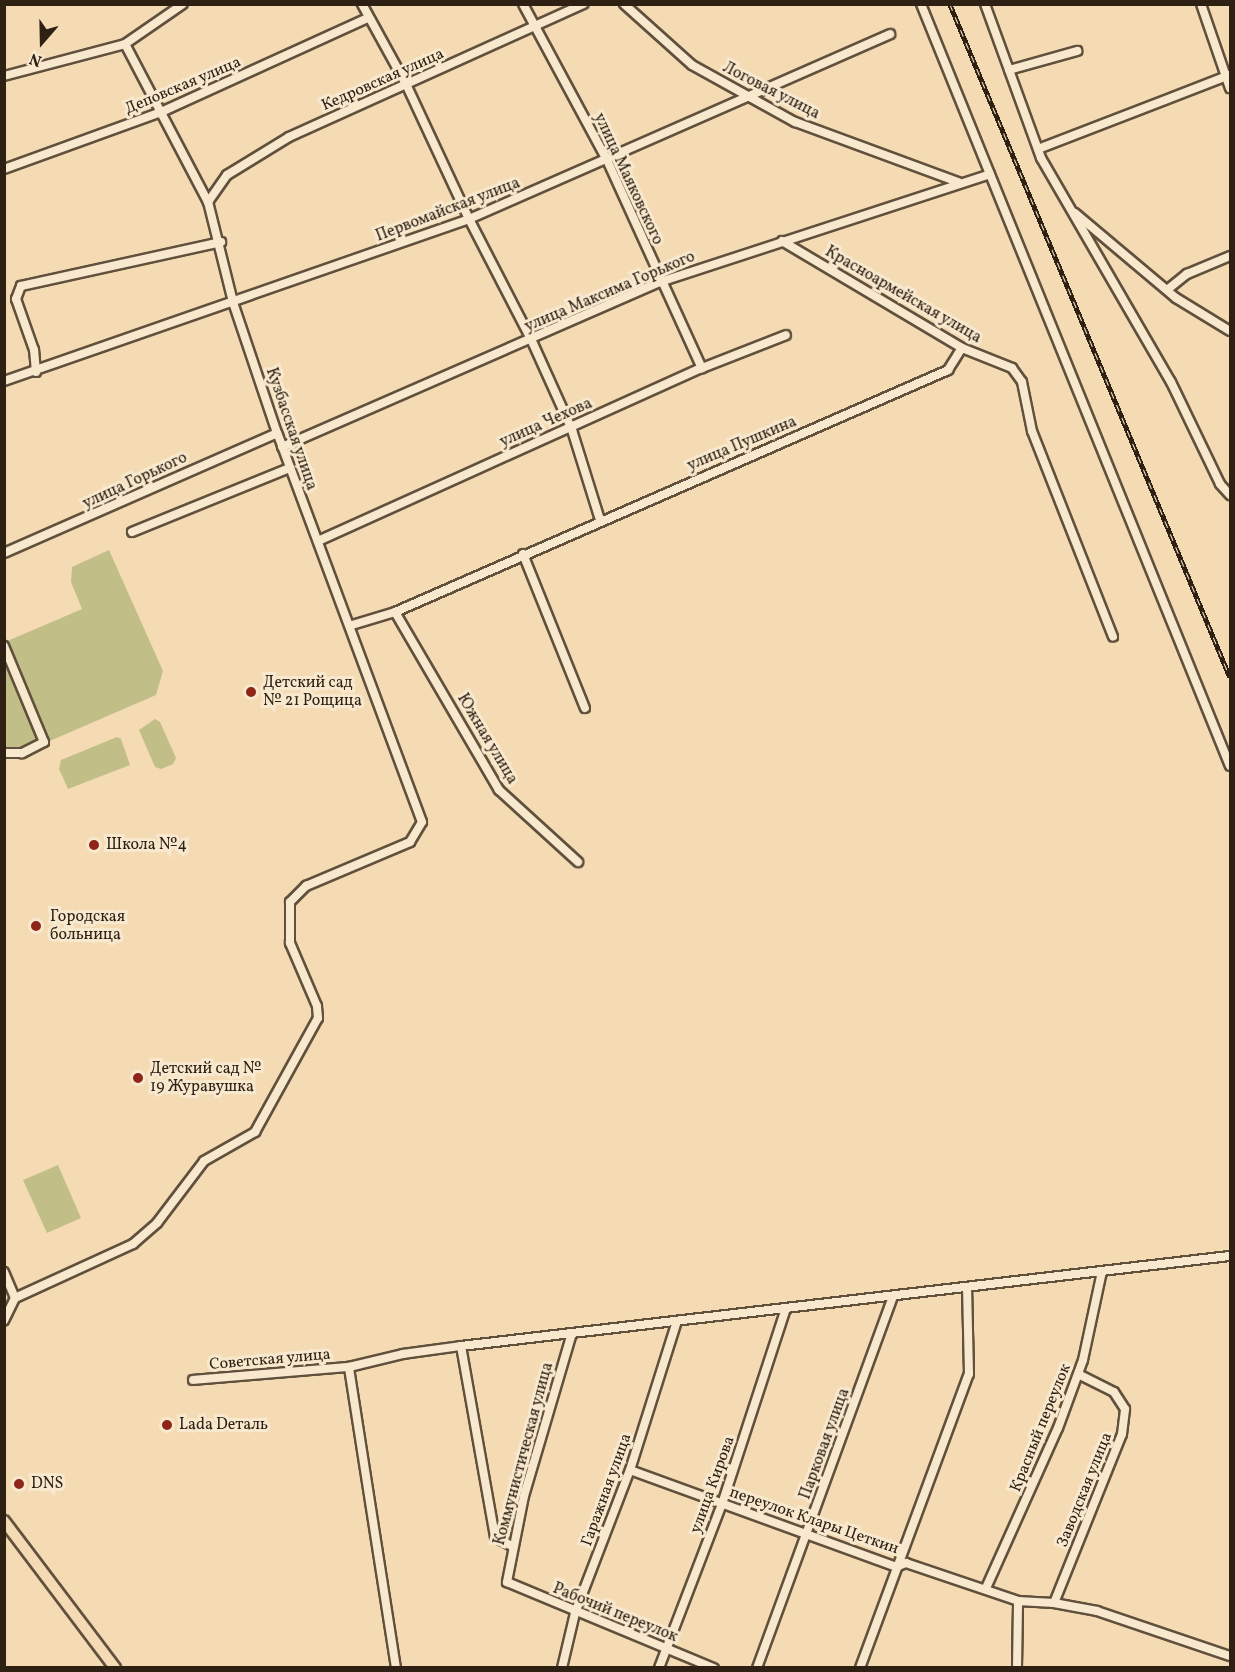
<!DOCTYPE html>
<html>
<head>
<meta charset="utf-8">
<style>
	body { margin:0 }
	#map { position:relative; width:1235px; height:1672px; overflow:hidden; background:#f4dbb4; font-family:Vollkorn,serif }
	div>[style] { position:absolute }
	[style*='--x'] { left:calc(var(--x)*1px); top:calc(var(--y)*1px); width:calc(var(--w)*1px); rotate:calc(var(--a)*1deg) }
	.green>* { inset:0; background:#c2be88 }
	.roads { filter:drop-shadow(2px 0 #60503c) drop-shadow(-2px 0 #60503c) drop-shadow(0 2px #60503c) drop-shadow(0 -2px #60503c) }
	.minor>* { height:8px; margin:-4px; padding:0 4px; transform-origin:4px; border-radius:4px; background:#f8e8ce }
	.major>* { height:10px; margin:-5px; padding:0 5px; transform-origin:5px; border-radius:5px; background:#f4dbb4 }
	.rail>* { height:4.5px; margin-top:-2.25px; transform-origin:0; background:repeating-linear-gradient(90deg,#f8e8ce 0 7px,#2e2114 0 14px); box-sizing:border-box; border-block:2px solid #2e2114 }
	.dots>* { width:16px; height:16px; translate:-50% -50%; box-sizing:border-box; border:3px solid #f8e8ce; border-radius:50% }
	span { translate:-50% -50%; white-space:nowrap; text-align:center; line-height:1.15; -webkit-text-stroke:6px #f8e8ce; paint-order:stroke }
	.street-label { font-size:16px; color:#2e2114 }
	.poi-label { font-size:16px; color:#2e2114 }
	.left { translate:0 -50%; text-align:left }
	.frame { position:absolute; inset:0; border:6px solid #2e2114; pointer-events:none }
	.north { position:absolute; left:12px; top:12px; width:60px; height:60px; -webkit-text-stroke:4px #f8e8ce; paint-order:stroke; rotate:200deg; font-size:16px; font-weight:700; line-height:24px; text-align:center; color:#2e2114 }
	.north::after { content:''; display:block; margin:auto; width:21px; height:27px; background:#2e2114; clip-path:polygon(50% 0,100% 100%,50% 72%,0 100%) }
</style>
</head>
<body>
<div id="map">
	<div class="green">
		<i style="clip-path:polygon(109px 550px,163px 671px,156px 695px,22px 753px,5px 753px,5px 642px,82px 609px,71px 582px,72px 567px)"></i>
		<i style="clip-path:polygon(155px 719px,160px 722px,176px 758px,173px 764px,161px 769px,155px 767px,139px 730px)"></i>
		<i style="clip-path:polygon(117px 737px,121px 739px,130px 765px,68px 789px,59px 769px,61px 760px)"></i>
		<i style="clip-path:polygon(58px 1165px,81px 1218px,47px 1233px,23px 1180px)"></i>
	</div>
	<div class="roads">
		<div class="minor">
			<i style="--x:362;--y:4;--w:91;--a:61.2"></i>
			<i style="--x:406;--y:84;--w:149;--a:65"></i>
			<i style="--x:469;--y:219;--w:135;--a:62.7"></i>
			<i style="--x:531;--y:339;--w:100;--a:65.7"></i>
			<i style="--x:572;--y:430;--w:94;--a:72.7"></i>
			<i style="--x:523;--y:4;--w:177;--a:61.7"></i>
			<i style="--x:607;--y:160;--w:229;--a:65.5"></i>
			<i style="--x:624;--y:4;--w:91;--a:41.9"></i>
			<i style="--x:692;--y:65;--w:118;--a:29"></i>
			<i style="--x:795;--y:122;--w:174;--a:20.2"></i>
			<i style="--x:921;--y:4;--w:822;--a:67.93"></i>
			<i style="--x:985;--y:4;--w:164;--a:70"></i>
			<i style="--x:1041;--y:158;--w:259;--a:59.9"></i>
			<i style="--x:1171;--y:382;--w:113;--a:64.3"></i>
			<i style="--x:1220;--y:484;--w:15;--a:48"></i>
			<i style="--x:1201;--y:4;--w:89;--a:71"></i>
			<i style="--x:1009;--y:70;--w:71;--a:-15.6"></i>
			<i style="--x:4;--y:76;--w:125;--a:-14.8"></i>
			<i style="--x:125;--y:44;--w:70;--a:-34.6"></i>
			<i style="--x:1038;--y:149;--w:206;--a:-21.1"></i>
			<i style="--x:4;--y:169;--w:165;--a:-19.9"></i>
			<i style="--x:159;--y:113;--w:229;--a:-24.5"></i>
			<i style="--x:208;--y:202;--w:33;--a:-55"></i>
			<i style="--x:227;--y:175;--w:73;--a:-31.5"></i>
			<i style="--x:289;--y:137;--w:323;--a:-24.3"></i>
			<i style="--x:1075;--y:213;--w:132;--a:40.1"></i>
			<i style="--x:1176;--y:298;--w:63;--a:31.4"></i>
			<i style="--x:782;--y:241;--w:209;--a:30.7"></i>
			<i style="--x:962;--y:348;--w:54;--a:21.8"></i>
			<i style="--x:1012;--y:368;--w:17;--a:54"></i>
			<i style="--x:1022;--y:382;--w:50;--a:78.5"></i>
			<i style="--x:1032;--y:431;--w:221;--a:68.5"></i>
			<i style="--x:1167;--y:290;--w:26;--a:-39"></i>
			<i style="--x:1187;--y:274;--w:47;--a:-22.7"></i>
			<i style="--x:36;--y:372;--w:22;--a:-95"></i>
			<i style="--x:34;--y:350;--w:54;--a:-109.4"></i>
			<i style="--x:16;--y:299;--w:14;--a:-69"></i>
			<i style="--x:21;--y:286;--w:205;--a:-12.4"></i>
			<i style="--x:4;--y:381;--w:492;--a:-19.2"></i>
			<i style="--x:469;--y:219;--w:460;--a:-23.7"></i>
			<i style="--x:282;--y:447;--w:412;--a:-23.6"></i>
			<i style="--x:660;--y:282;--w:347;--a:-18.1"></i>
			<i style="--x:132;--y:532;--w:170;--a:-22.1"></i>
			<i style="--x:318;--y:541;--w:421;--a:-24.3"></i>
			<i style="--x:702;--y:368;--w:90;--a:-21.4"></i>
			<i style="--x:4;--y:553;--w:298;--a:-23.7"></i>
			<i style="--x:523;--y:554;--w:166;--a:68.1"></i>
			<i style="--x:395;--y:612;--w:206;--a:59.7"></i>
			<i style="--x:499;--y:790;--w:107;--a:42.3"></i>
			<i style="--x:352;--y:625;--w:45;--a:-16.8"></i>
			<i style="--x:395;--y:612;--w:604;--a:-23.63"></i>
			<i style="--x:948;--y:370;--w:26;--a:-58"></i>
			<i style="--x:4;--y:646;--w:104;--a:67.4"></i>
			<i style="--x:44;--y:742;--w:25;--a:153"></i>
			<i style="--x:22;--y:753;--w:18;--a:180"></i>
			<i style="--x:4;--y:1272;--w:28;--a:67"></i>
			<i style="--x:15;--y:1298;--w:25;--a:116"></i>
			<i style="--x:15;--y:1298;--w:130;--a:-24.6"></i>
			<i style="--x:133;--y:1244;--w:32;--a:-41"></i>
			<i style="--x:157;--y:1223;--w:78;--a:-52.8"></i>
			<i style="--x:204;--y:1161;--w:59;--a:-29.6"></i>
			<i style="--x:255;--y:1132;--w:130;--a:-61.1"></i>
			<i style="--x:318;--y:1018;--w:12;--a:-95"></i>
			<i style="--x:317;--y:1006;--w:69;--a:-113.2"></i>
			<i style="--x:290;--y:943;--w:41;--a:-90"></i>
			<i style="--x:290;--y:902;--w:23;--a:-45"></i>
			<i style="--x:306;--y:886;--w:113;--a:-22.9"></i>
			<i style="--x:410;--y:842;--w:23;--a:-59"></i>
			<i style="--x:422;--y:822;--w:415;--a:-110.4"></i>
			<i style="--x:277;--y:433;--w:138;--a:-108.6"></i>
			<i style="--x:233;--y:302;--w:103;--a:-104"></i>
			<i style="--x:208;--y:202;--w:178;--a:-117.7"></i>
			<i style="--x:572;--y:1333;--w:170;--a:106.4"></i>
			<i style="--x:524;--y:1496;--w:88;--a:101.2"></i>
			<i style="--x:507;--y:1582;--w:224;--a:22.6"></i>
			<i style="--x:461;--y:1346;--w:194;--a:79.9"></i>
			<i style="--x:495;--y:1537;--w:19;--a:28"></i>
			<i style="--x:193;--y:1380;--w:157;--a:-4.8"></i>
			<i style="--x:630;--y:1470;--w:283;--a:20"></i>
			<i style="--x:896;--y:1567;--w:11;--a:-22"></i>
			<i style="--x:906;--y:1563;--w:118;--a:18.7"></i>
			<i style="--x:1018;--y:1601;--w:36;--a:3"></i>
			<i style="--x:1054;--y:1603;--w:44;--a:10.5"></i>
			<i style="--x:1097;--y:1611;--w:140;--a:18.7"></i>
			<i style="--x:986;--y:1588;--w:175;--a:-65.8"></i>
			<i style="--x:1058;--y:1428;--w:72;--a:-69.8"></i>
			<i style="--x:1083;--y:1360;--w:91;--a:-77.9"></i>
			<i style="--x:1054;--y:1603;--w:182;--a:-68.1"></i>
			<i style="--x:1122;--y:1434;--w:25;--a:-83"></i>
			<i style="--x:1125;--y:1409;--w:20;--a:-123"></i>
			<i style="--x:1114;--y:1392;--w:40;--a:-153.4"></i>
			<i style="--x:396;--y:1668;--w:305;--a:-98.9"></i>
			<i style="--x:349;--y:1367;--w:56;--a:-13.5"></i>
			<i style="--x:403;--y:1354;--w:59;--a:-7.9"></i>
			<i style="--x:461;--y:1346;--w:774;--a:-6.68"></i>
			<i style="--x:562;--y:1668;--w:57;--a:-76.7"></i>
			<i style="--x:575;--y:1613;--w:153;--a:-69"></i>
			<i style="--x:630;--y:1470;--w:156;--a:-72.5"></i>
			<i style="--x:659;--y:1668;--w:176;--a:-69"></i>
			<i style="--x:722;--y:1504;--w:206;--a:-71.9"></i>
			<i style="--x:757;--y:1668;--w:396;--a:-69.9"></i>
			<i style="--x:860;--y:1668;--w:314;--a:-69.7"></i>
			<i style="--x:969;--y:1374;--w:87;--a:-91.3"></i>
			<i style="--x:1017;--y:1668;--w:67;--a:-89.1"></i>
		</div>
		<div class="major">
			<i style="--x:4;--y:1521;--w:184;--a:52.9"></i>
		</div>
	</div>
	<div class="rail">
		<i style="--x:950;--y:4;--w:729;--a:67.41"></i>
	</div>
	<div class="dots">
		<i style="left:251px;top:692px;background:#8f2418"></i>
		<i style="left:94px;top:845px;background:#8f2418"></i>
		<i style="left:36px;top:926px;background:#8f2418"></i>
		<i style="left:138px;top:1078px;background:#8f2418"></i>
		<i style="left:167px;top:1425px;background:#8f2418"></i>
		<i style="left:19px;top:1484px;background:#8f2418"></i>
	</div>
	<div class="street-label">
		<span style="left:383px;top:80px;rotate:-24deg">Кедровская улица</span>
		<span style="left:183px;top:86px;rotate:-23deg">Деповская улица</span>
		<span style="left:771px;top:91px;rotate:27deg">Логовая улица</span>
		<span style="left:628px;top:179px;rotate:65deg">улица Маяковского</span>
		<span style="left:448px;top:210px;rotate:-21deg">Первомайская улица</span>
		<span style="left:610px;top:292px;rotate:-23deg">улица Максима Горького</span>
		<span style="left:903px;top:295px;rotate:30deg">Красноармейская улица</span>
		<span style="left:546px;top:423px;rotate:-24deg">улица Чехова</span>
		<span style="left:291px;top:429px;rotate:71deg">Кузбасская улица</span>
		<span style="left:742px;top:444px;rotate:-23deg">улица Пушкина</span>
		<span style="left:135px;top:481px;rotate:-25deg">улица Горького</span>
		<span style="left:487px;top:739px;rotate:59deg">Южная улица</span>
		<span style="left:270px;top:1360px;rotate:-5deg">Советская улица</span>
		<span style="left:1041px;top:1428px;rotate:-68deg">Красный переулок</span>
		<span style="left:825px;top:1444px;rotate:-70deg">Парковая улица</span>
		<span style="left:524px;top:1454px;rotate:-75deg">Коммунистическая улица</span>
		<span style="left:713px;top:1485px;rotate:-70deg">улица Кирова</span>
		<span style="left:607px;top:1490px;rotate:-70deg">Гаражная улица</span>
		<span style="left:1085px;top:1490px;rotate:-68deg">Заводская улица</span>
		<span style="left:814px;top:1521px;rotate:19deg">переулок Клары Цеткин</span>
		<span style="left:615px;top:1613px;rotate:22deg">Рабочий переулок</span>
	</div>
	<div class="poi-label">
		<span class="left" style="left:263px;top:692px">Детский сад<br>№ 21 Рощица</span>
		<span class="left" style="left:106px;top:845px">Школа №4</span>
		<span class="left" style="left:50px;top:926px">Городская<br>больница</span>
		<span class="left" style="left:150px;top:1078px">Детский сад №<br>19 Журавушка</span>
		<span class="left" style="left:179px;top:1425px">Lada Dеталь</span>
		<span class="left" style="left:31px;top:1484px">DNS</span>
	</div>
	<div class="frame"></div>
	<div class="north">N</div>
</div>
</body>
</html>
